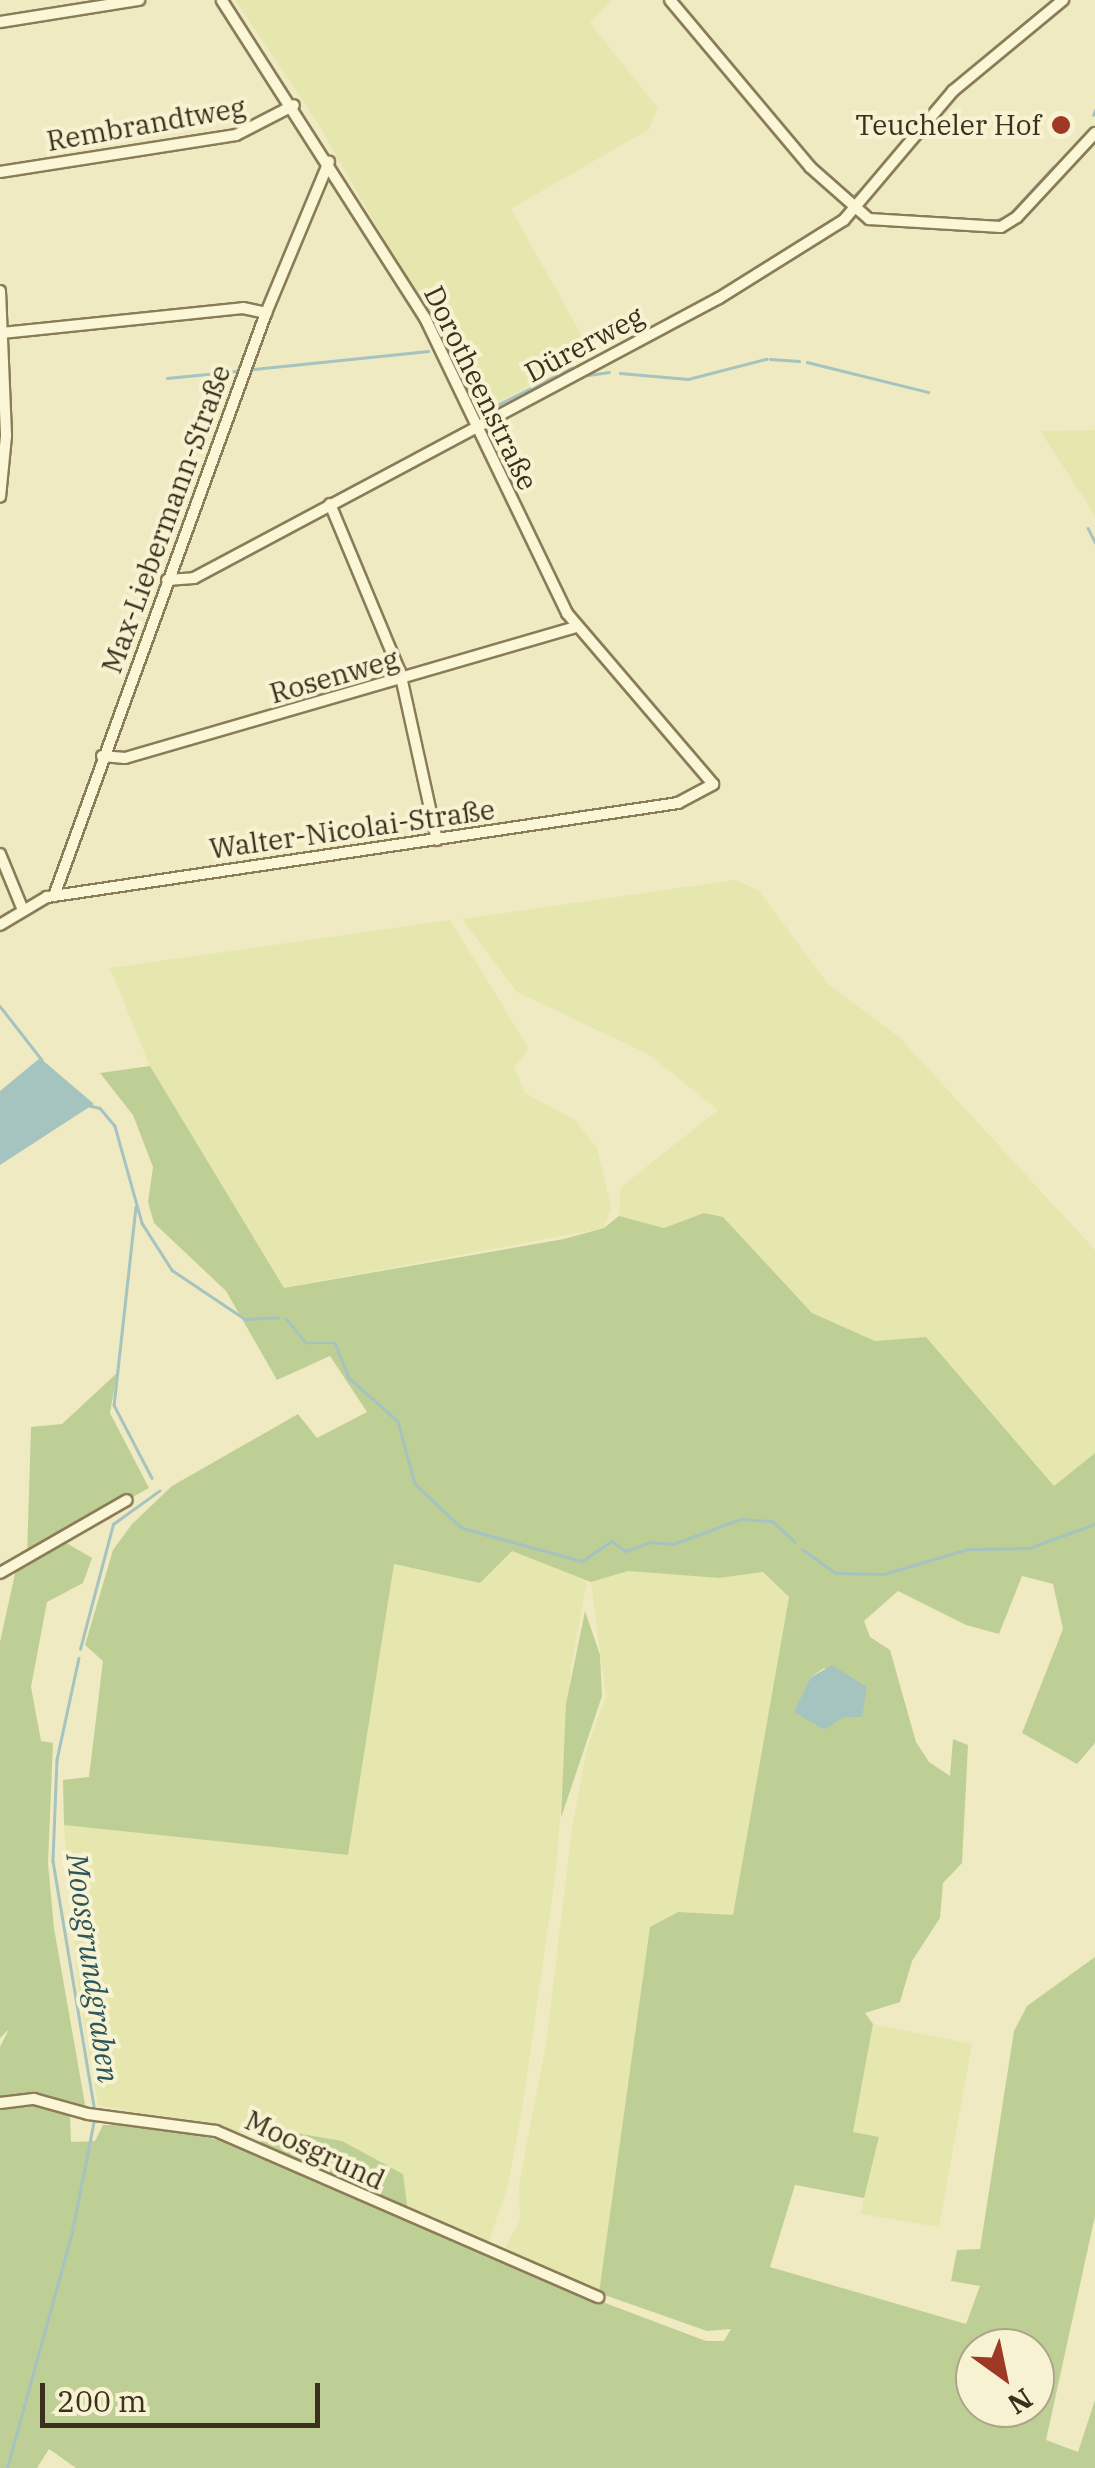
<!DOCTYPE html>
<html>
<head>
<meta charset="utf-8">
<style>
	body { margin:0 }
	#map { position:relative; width:1095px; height:2468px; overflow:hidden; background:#f0eac2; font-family:"IBM Plex Serif",serif }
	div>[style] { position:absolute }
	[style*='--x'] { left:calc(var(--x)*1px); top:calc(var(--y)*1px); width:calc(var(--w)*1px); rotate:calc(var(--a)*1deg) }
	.farmland>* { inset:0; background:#e6e6af }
	.green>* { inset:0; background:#becf95 }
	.water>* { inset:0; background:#a5c3bf }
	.stream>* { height:2.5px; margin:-1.25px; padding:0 1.25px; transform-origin:1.25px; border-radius:1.25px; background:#a5c3bf }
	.roads { filter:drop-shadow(2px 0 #8b7c58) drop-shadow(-2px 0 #8b7c58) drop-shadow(0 2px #8b7c58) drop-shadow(0 -2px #8b7c58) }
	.minor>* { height:10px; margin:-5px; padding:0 5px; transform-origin:5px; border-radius:5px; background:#faf6d6 }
	.dots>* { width:28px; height:28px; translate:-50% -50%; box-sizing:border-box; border:5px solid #f7f3d2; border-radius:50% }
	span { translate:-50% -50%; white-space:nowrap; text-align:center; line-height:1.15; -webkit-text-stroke:8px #f7f3d2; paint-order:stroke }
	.street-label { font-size:28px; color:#3a301d }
	.poi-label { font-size:28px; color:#3a301d }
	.right { translate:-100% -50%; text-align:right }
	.water-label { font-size:30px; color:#2c565b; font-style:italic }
	.north { position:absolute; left:955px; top:2328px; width:100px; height:100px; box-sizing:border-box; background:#f7f3d2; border:2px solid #aba58a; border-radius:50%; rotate:147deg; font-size:28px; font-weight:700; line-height:40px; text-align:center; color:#3a301d }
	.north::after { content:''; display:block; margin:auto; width:35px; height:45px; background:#9d3925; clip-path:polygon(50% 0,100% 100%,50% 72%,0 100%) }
	.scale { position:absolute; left:40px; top:2383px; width:280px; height:45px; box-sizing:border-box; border:5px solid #3a301d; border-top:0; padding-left:12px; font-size:30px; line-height:35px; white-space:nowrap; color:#3a301d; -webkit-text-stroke:8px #f7f3d2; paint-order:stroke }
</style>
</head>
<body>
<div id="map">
	<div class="farmland">
		<i style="clip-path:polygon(235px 0,612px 0,590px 23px,658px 108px,649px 129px,511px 209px,591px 352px,482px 411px,319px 125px)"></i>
		<i style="clip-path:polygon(1095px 430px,1095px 515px,1040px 431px)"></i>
		<i style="clip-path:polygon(735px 880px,758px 890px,828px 984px,899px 1037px,1095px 1250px,1095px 1453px,1054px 1486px,926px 1337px,875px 1341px,812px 1313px,723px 1217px,704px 1213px,664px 1228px,619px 1216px,621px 1187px,718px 1110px,648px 1054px,517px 992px,462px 919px)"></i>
		<i style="clip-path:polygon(450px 920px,529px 1049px,514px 1067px,525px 1093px,575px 1120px,597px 1148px,611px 1207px,604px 1228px,284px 1288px,150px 1066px,110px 968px)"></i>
		<i style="clip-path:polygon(512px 1551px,588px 1576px,571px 1668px,556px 1871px,523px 2104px,508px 2185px,488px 2244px,409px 2212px,296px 2133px,253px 2135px,98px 2105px,78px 1987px,64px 1825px,348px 1855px,393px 1564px,480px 1583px)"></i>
		<i style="clip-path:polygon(628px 1571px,719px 1578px,763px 1572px,789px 1597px,733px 1916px,678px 1912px,618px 2165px,599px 2293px,504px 2250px,520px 2220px,519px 2184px,546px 2045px,572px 1829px,587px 1747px,606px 1697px,591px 1582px)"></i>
		<i style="clip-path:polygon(873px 2024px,972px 2044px,939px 2227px,860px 2214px,879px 2138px,853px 2132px)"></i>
	</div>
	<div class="green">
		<i style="clip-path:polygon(evenodd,150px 1066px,284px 1288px,564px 1239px,604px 1228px,619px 1216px,664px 1228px,704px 1213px,723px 1217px,812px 1313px,875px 1341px,926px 1337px,1054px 1486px,1095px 1453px,1095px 1743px,1077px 1764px,1022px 1733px,1063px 1629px,1053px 1584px,1022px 1576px,999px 1634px,966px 1625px,898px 1591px,864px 1621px,870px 1637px,890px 1650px,916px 1742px,929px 1762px,950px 1776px,953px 1739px,968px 1745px,962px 1863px,943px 1883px,940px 1918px,912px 1961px,900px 2002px,865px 2013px,873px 2024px,853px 2132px,879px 2137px,864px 2198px,795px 2185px,770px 2267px,966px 2324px,980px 2286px,951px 2281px,957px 2250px,980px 2249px,1014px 2031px,1027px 2006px,1095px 1957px,1095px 2216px,1046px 2440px,1078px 2452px,1095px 2400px,1095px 2468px,76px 2468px,49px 2449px,37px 2468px,0 2468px,0 2106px,33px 2101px,70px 2114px,71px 2142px,95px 2141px,103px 2125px,156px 2125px,243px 2146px,296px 2133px,342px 2141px,403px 2174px,409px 2220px,531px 2275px,706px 2341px,724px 2341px,731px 2329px,707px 2331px,599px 2293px,650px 1927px,678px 1912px,733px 1915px,789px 1597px,763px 1572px,719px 1578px,628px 1571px,591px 1582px,512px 1551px,480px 1583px,394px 1564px,348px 1855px,64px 1825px,63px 1780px,89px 1777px,103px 1661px,85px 1645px,113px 1550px,132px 1524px,172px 1486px,298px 1414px,317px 1438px,367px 1412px,330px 1356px,277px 1380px,226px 1291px,154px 1223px,148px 1202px,153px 1167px,133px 1115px,100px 1073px,150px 1066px,824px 1668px,867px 1687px,864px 1699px,824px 1730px,795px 1712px,810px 1678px,824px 1668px,150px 1066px,975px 2348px,1035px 2348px,1035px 2408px,975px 2408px,975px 2348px)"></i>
		<i style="clip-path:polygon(117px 1373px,110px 1413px,149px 1488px,27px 1556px,31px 1427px,62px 1424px)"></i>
		<i style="clip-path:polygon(63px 1541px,92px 1558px,83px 1583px,47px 1602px,31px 1687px,41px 1741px,53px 1743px,48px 1863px,54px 1928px,86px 2110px,33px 2095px,0 2099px,0 2047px,9px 2029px,0 2038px,0 1642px,16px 1569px)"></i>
		<i style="clip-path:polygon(585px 1611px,600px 1655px,602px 1696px,561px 1818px,566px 1704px)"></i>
	</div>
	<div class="water">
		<i style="clip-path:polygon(40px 1058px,94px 1104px,0 1165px,0 1091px)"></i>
		<i style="clip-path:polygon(832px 1665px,867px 1687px,862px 1717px,844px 1717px,824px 1730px,794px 1712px,810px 1678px)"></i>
	</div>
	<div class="stream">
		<i style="--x:1093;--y:115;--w:5;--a:-68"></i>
		<i style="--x:853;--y:197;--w:7;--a:-45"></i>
		<i style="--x:992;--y:222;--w:17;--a:-21"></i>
		<i style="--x:1008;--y:216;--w:67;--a:-47.4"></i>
		<i style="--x:452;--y:357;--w:63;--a:62.6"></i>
		<i style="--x:481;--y:413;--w:101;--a:-26.6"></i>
		<i style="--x:770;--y:359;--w:29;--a:4"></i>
		<i style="--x:807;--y:362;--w:125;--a:13.9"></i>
		<i style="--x:254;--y:369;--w:175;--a:-5.9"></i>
		<i style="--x:620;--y:373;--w:68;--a:5"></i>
		<i style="--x:688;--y:379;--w:81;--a:-14.4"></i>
		<i style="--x:588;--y:375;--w:21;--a:-8"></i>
		<i style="--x:167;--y:378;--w:70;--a:-5.7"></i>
		<i style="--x:1088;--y:528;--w:16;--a:63"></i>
		<i style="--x:0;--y:1006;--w:68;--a:52.1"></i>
		<i style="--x:87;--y:1105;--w:13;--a:13"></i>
		<i style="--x:100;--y:1108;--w:23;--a:50"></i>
		<i style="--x:115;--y:1126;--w:101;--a:74.4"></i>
		<i style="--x:142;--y:1223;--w:56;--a:57.4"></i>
		<i style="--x:172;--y:1270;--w:88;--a:33.9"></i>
		<i style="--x:245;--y:1319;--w:33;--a:-3"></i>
		<i style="--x:136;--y:1207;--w:199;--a:96.3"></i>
		<i style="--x:114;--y:1405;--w:82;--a:62.5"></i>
		<i style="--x:286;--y:1318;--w:32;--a:51"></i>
		<i style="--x:306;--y:1343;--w:29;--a:0"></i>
		<i style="--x:335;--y:1343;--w:38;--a:68"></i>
		<i style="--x:349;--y:1378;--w:65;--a:41.3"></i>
		<i style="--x:398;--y:1421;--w:65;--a:74.9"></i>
		<i style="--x:415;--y:1484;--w:64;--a:43.1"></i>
		<i style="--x:462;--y:1528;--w:124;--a:15.4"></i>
		<i style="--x:582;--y:1561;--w:36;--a:-34"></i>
		<i style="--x:612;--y:1541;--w:17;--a:36"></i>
		<i style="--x:626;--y:1551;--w:27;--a:-20"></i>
		<i style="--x:651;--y:1542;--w:22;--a:5"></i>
		<i style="--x:673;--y:1544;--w:72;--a:-20.2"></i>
		<i style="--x:741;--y:1519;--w:31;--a:4"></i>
		<i style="--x:772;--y:1521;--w:31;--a:42"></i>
		<i style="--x:802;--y:1549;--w:42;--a:35.2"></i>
		<i style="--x:836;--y:1573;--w:48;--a:1.2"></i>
		<i style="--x:884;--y:1574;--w:88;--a:-16.6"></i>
		<i style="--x:968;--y:1549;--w:61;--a:-0.9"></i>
		<i style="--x:1029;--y:1548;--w:70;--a:-20"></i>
		<i style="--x:80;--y:1649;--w:129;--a:-75.2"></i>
		<i style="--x:113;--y:1524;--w:57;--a:-35.7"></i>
		<i style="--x:79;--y:1658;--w:104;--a:102.2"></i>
		<i style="--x:57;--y:1760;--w:101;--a:92.3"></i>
		<i style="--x:53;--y:1861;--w:248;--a:80.5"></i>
		<i style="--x:7;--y:2468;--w:245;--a:-74.6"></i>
		<i style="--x:72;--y:2232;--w:114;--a:-78.9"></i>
	</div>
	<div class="roads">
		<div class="minor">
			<i style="--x:670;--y:0;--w:218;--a:50"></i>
			<i style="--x:810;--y:167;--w:79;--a:41.4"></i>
			<i style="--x:869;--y:219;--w:132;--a:3.5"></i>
			<i style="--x:1001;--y:227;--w:19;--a:-32"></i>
			<i style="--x:1017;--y:217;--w:115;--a:-47.1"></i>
			<i style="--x:0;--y:22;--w:141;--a:-9"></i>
			<i style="--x:0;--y:172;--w:239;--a:-8.9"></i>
			<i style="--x:236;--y:135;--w:65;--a:-27.3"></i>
			<i style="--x:0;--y:291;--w:145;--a:87.6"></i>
			<i style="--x:6;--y:436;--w:61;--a:95.6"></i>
			<i style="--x:2;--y:333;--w:242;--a:-5.9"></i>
			<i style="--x:243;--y:308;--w:24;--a:12"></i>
			<i style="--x:330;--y:504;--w:182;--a:67.4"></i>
			<i style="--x:400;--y:672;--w:172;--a:77.6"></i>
			<i style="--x:167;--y:580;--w:27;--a:-4"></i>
			<i style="--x:194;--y:578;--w:595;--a:-28.07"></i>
			<i style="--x:719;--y:298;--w:147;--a:-32"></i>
			<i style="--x:844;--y:220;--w:169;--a:-49.8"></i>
			<i style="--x:953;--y:91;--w:143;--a:-39.6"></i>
			<i style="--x:102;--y:756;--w:23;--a:5"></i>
			<i style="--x:125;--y:758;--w:470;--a:-16.2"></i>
			<i style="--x:0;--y:854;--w:61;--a:67.7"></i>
			<i style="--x:54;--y:896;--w:620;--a:-70.02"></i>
			<i style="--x:266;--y:313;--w:164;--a:-67.4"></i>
			<i style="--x:0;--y:925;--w:55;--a:-30.8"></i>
			<i style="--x:47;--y:897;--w:638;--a:-8.47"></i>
			<i style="--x:678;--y:803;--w:40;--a:-28"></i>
			<i style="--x:713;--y:784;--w:225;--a:-130.5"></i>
			<i style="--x:567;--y:613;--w:327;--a:-115.7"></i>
			<i style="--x:425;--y:318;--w:377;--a:-122.6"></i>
			<i style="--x:0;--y:1573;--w:146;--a:-29.9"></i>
			<i style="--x:0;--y:2103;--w:34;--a:-7"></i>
			<i style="--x:34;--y:2099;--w:56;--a:15.5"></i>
			<i style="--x:88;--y:2114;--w:129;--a:7.6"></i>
			<i style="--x:216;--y:2131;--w:417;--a:23.5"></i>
		</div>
	</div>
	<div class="dots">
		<i style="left:1061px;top:125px;background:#9d3925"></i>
	</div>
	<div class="street-label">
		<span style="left:146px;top:124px;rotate:-10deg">Rembrandtweg</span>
		<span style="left:584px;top:344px;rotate:-28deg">Dürerweg</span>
		<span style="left:481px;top:388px;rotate:64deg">Dorotheenstraße</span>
		<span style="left:166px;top:519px;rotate:-70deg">Max-Liebermann-Straße</span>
		<span style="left:334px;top:676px;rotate:-16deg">Rosenweg</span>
		<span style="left:352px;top:829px;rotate:-8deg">Walter-Nicolai-Straße</span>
		<span style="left:315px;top:2150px;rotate:25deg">Moosgrund</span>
	</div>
	<div class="poi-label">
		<span class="right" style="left:1041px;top:125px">Teucheler Hof</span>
	</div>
	<div class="water-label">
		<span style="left:93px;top:1968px;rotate:82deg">Moosgrundgraben</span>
	</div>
	<div class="north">N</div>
	<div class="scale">200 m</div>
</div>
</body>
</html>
